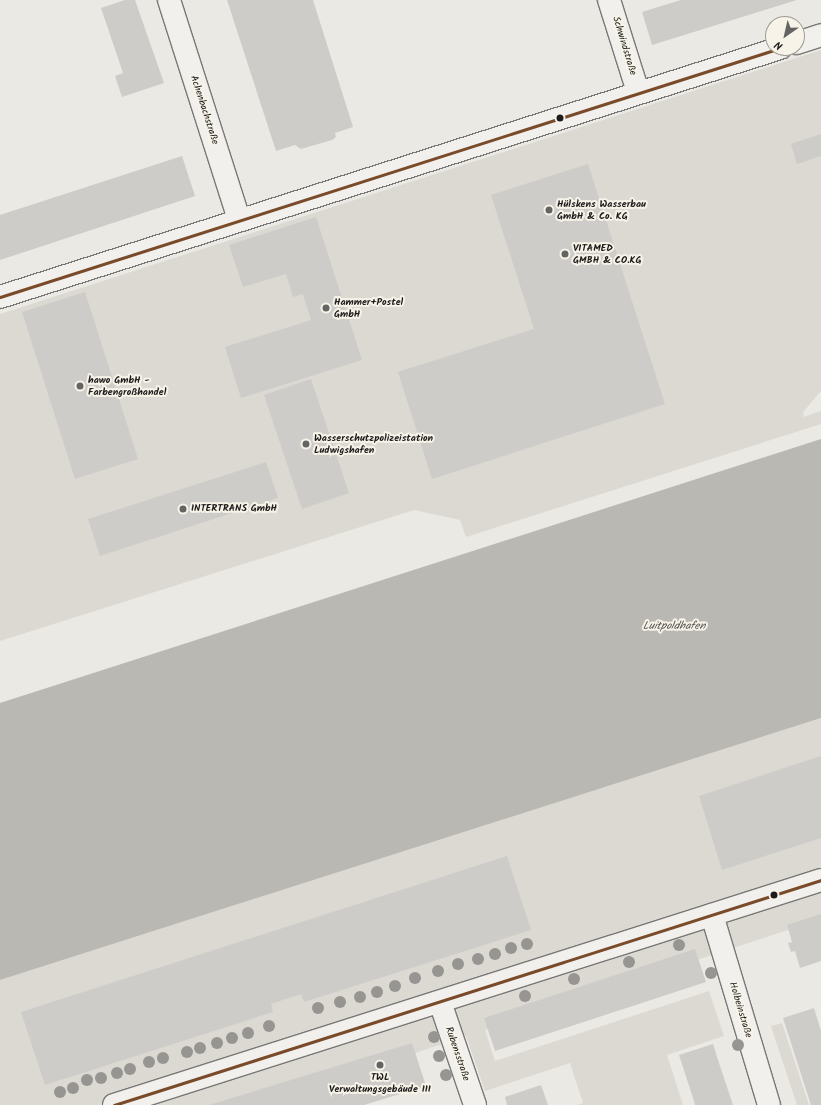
<!DOCTYPE html>
<html>
<head>
<meta charset="utf-8">
<style>
	body { margin:0 }
	#map { position:relative; width:821px; height:1105px; overflow:hidden; background:#eae9e4; font-family:Kalam,sans-serif }
	div>[style] { position:absolute }
	[style*='--x'] { left:calc(var(--x)*1px); top:calc(var(--y)*1px); width:calc(var(--w)*1px); rotate:calc(var(--a)*1deg) }
	.built>* { inset:0; background:#dbd9d2 }
	.water>* { inset:0; background:#bab8b2 }
	.building>* { inset:0; background:#cdccc9 }
	.roads { filter:drop-shadow(1px 0 #797876) drop-shadow(-1px 0 #797876) drop-shadow(0 1px #797876) drop-shadow(0 -1px #797876) }
	.minor>* { height:22px; margin:-11px; padding:0 11px; transform-origin:11px; border-radius:11px; background:#f1f0ec }
	.bus-1>* { height:3px; margin:-1.5px; padding:0 1.5px; transform-origin:1.5px; border-radius:1.5px; background:#7a4b2a }
	.trees>* { width:12px; height:12px; margin:-6px; border-radius:50%; background:#969592 }
	.dots>* { width:11px; height:11px; translate:-50% -50%; box-sizing:border-box; border:2px solid #f7f3e8; border-radius:50% }
	span { translate:-50% -50%; white-space:nowrap; text-align:center; line-height:1.15; -webkit-text-stroke:4px #f7f3e8; paint-order:stroke }
	.street-label { font-size:10px; color:#1c1c1c }
	.poi-label { font-size:10px; color:#1c1c1c; font-weight:700 }
	.left { translate:0 -50%; text-align:left }
	.water-label { font-size:11px; color:#535250; font-style:italic }
	.north { position:absolute; left:765px; top:16px; width:40px; height:40px; box-sizing:border-box; background:#f7f3e8; border:1px solid #9f9d96; border-radius:50%; rotate:214deg; font-size:11px; font-weight:700; line-height:16px; text-align:center; color:#1c1c1c }
	.north::after { content:''; display:block; margin:auto; width:14px; height:18px; background:#646462; clip-path:polygon(50% 0,100% 100%,50% 72%,0 100%) }
</style>
</head>
<body>
<div id="map">
	<div class="built">
		<i style="clip-path:polygon(821px 50px,821px 391px,803px 412px,804px 417px,821px 411px,821px 424px,466px 537px,460px 520px,414px 510px,0 641px,0 314px)"></i>
		<i style="clip-path:polygon(821px 718px,821px 919px,485px 1030px,495px 1061px,709px 991px,724px 1036px,667px 1055px,683px 1105px,577px 1105px,583px 1103px,570px 1063px,485px 1091px,466px 1036px,260px 1105px,0 1105px,0 980px)"></i>
		<i style="clip-path:polygon(782px 1023px,809px 1105px,797px 1105px,771px 1026px)"></i>
	</div>
	<div class="water">
		<i style="clip-path:polygon(821px 439px,821px 718px,0 980px,0 703px)"></i>
	</div>
	<div class="building">
		<i style="clip-path:polygon(125px 0,135px 0,164px 83px,122px 97px,115px 76px,123px 73px,101px 8px)"></i>
		<i style="clip-path:polygon(227px 0,313px 0,353px 127px,335px 133px,336px 137px,332px 140px,301px 149px,295px 145px,276px 151px)"></i>
		<i style="clip-path:polygon(681px 0,797px 0,652px 45px,642px 12px)"></i>
		<i style="clip-path:polygon(821px 134px,821px 156px,797px 164px,791px 144px)"></i>
		<i style="clip-path:polygon(182px 156px,195px 196px,0 260px,0 215px)"></i>
		<i style="clip-path:polygon(588px 164px,665px 404px,432px 479px,398px 372px,534px 329px,491px 195px)"></i>
		<i style="clip-path:polygon(316px 217px,362px 360px,241px 398px,225px 347px,311px 320px,303px 294px,293px 297px,286px 274px,243px 287px,229px 245px)"></i>
		<i style="clip-path:polygon(85px 292px,138px 459px,75px 479px,22px 312px)"></i>
		<i style="clip-path:polygon(311px 379px,349px 493px,302px 509px,264px 395px)"></i>
		<i style="clip-path:polygon(266px 462px,278px 498px,100px 556px,88px 519px)"></i>
		<i style="clip-path:polygon(821px 756px,821px 838px,722px 870px,699px 796px)"></i>
		<i style="clip-path:polygon(507px 856px,531px 930px,304px 1002px,301px 994px,271px 1004px,273px 1012px,45px 1085px,21px 1012px)"></i>
		<i style="clip-path:polygon(821px 914px,821px 961px,800px 968px,795px 951px,791px 952px,788px 943px,792px 942px,787px 925px)"></i>
		<i style="clip-path:polygon(695px 949px,706px 982px,495px 1051px,484px 1018px)"></i>
		<i style="clip-path:polygon(814px 1008px,821px 1031px,821px 1105px,811px 1105px,783px 1018px)"></i>
		<i style="clip-path:polygon(412px 1043px,426px 1086px,364px 1105px,209px 1105px)"></i>
		<i style="clip-path:polygon(713px 1044px,720px 1066px,733px 1105px,695px 1105px,693px 1098px,679px 1055px)"></i>
		<i style="clip-path:polygon(541px 1085px,548px 1105px,507px 1105px,505px 1097px)"></i>
	</div>
	<div class="roads">
		<div class="minor">
			<i style="--x:169;--y:0;--w:231;--a:72.3"></i>
			<i style="--x:609;--y:0;--w:96;--a:72.5"></i>
			<i style="--x:797;--y:43;--w:25;--a:-18"></i>
			<i style="--x:0;--y:297;--w:819;--a:-17.7"></i>
			<i style="--x:712;--y:915;--w:198;--a:73.3"></i>
			<i style="--x:440;--y:1002;--w:109;--a:71.2"></i>
			<i style="--x:114;--y:1105;--w:742;--a:-17.65"></i>
		</div>
	</div>
	<div class="bus-1">
		<i style="--x:0;--y:297;--w:819;--a:-17.7"></i>
		<i style="--x:114;--y:1105;--w:742;--a:-17.65"></i>
	</div>
	<div class="trees">
		<i style="left:527px;top:944px"></i>
		<i style="left:679px;top:945px"></i>
		<i style="left:511px;top:948px"></i>
		<i style="left:495px;top:954px"></i>
		<i style="left:478px;top:959px"></i>
		<i style="left:629px;top:962px"></i>
		<i style="left:458px;top:964px"></i>
		<i style="left:438px;top:971px"></i>
		<i style="left:711px;top:973px"></i>
		<i style="left:415px;top:978px"></i>
		<i style="left:574px;top:979px"></i>
		<i style="left:395px;top:986px"></i>
		<i style="left:377px;top:992px"></i>
		<i style="left:525px;top:996px"></i>
		<i style="left:360px;top:997px"></i>
		<i style="left:340px;top:1002px"></i>
		<i style="left:318px;top:1008px"></i>
		<i style="left:269px;top:1026px"></i>
		<i style="left:248px;top:1033px"></i>
		<i style="left:434px;top:1037px"></i>
		<i style="left:232px;top:1038px"></i>
		<i style="left:217px;top:1043px"></i>
		<i style="left:738px;top:1045px"></i>
		<i style="left:200px;top:1048px"></i>
		<i style="left:187px;top:1052px"></i>
		<i style="left:439px;top:1056px"></i>
		<i style="left:163px;top:1058px"></i>
		<i style="left:149px;top:1062px"></i>
		<i style="left:130px;top:1069px"></i>
		<i style="left:117px;top:1073px"></i>
		<i style="left:446px;top:1075px"></i>
		<i style="left:101px;top:1078px"></i>
		<i style="left:87px;top:1080px"></i>
		<i style="left:73px;top:1088px"></i>
		<i style="left:60px;top:1092px"></i>
	</div>
	<div class="dots">
		<i style="left:560px;top:118px;background:#1c1c1c"></i>
		<i style="left:549px;top:210px;background:#646462"></i>
		<i style="left:565px;top:254px;background:#646462"></i>
		<i style="left:326px;top:308px;background:#646462"></i>
		<i style="left:80px;top:386px;background:#646462"></i>
		<i style="left:306px;top:444px;background:#646462"></i>
		<i style="left:183px;top:509px;background:#646462"></i>
		<i style="left:774px;top:895px;background:#1c1c1c"></i>
		<i style="left:380px;top:1065px;background:#646462"></i>
	</div>
	<div class="street-label">
		<span style="left:624px;top:46px;rotate:73deg">Schwindstraße</span>
		<span style="left:204px;top:110px;rotate:72deg">Achenbachstraße</span>
		<span style="left:740px;top:1010px;rotate:73deg">Holbeinstraße</span>
		<span style="left:457px;top:1054px;rotate:71deg">Rubensstraße</span>
	</div>
	<div class="poi-label">
		<span class="left" style="left:557px;top:210px">Hülskens Wasserbau<br>GmbH &amp; Co. KG</span>
		<span class="left" style="left:573px;top:254px">VITAMED<br>GMBH &amp; CO.KG</span>
		<span class="left" style="left:334px;top:308px">Hammer+Postel<br>GmbH</span>
		<span class="left" style="left:88px;top:386px">hawo GmbH -<br>Farbengroßhandel</span>
		<span class="left" style="left:314px;top:444px">Wasserschutzpolizeistation<br>Ludwigshafen</span>
		<span class="left" style="left:191px;top:509px">INTERTRANS GmbH</span>
		<span style="left:380px;top:1083px">TWL<br>Verwaltungsgebäude III</span>
	</div>
	<div class="water-label">
		<span style="left:674px;top:626px">Luitpoldhafen</span>
	</div>
	<div class="north">N</div>
</div>
</body>
</html>
